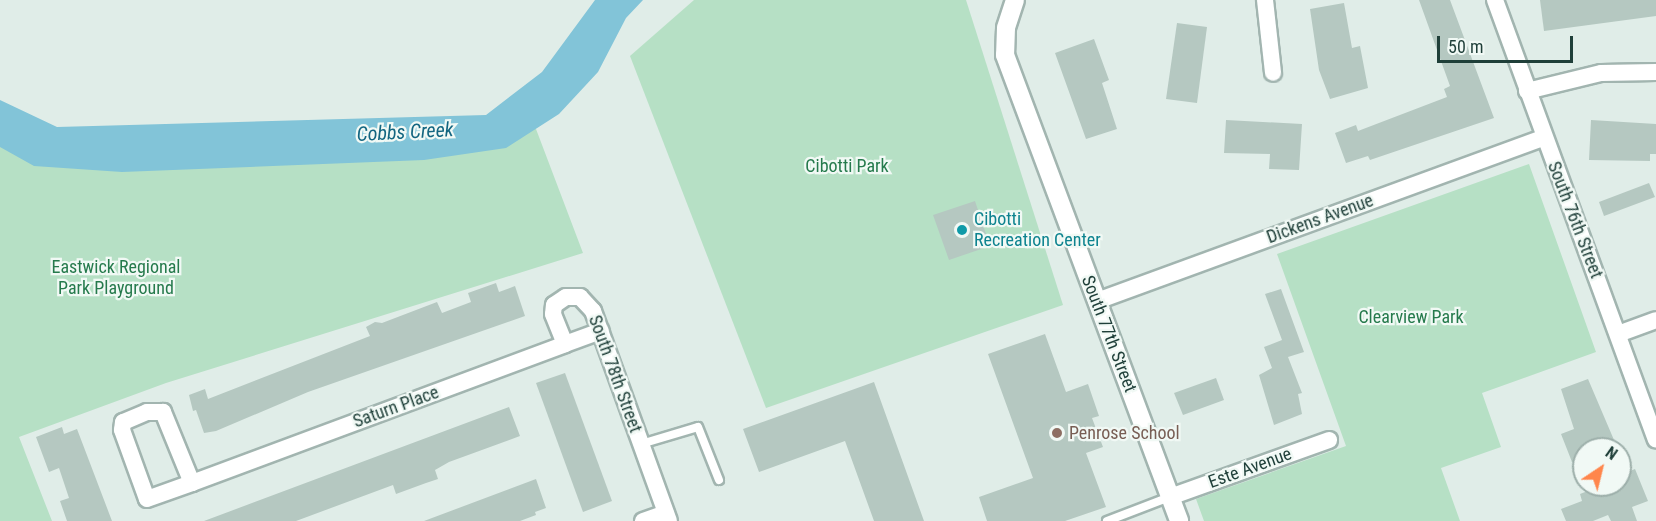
<!DOCTYPE html>
<html>
<head>
<meta charset="utf-8">
<style>
	body { margin:0 }
	#map { position:relative; width:1656px; height:521px; overflow:hidden; background:#e0ede8; font-family:"Roboto Condensed",sans-serif }
	div>[style] { position:absolute }
	[style*='--x'] { left:calc(var(--x)*1px); top:calc(var(--y)*1px); width:calc(var(--w)*1px); rotate:calc(var(--a)*1deg) }
	.green>* { inset:0; background:#b6e0c5 }
	.water>* { inset:0; background:#82c4d8 }
	.building>* { inset:0; background:#b5c8c1 }
	.roads { filter:drop-shadow(2px 0 #a2b5b0) drop-shadow(-2px 0 #a2b5b0) drop-shadow(0 2px #a2b5b0) drop-shadow(0 -2px #a2b5b0) }
	.lane>* { height:8px; margin:-4px; padding:0 4px; transform-origin:4px; border-radius:4px; background:#fff }
	.street>* { height:16px; margin:-8px; padding:0 8px; transform-origin:8px; border-radius:8px; background:#fff }
	.secondary>* { height:18px; margin:-9px; padding:0 9px; transform-origin:9px; border-radius:9px; background:#fff }
	.dots>* { width:16px; height:16px; translate:-50% -50%; box-sizing:border-box; border:3px solid #f1f9f5; border-radius:50% }
	span { translate:-50% -50%; white-space:nowrap; text-align:center; line-height:1.15; -webkit-text-stroke:4.5px #f1f9f5; paint-order:stroke }
	.park-label { font-size:18px; color:#257a4c }
	.street-label { font-size:18px; color:#1f3f39 }
	.culture-label { font-size:18px; color:#0d838f }
	.left { translate:0 -50%; text-align:left }
	.education-label { font-size:18px; color:#785e54 }
	.water-label { font-size:20px; color:#136681; font-style:italic }
	.north { position:absolute; left:1572px; top:437px; width:60px; height:60px; box-sizing:border-box; background:#f1f9f5; border:2px solid #9dafaa; border-radius:50%; rotate:35deg; font-size:16px; font-weight:700; line-height:24px; text-align:center; color:#1f3f39 }
	.north::after { content:''; display:block; margin:auto; width:21px; height:27px; background:#ff864c; clip-path:polygon(50% 0,100% 100%,50% 72%,0 100%) }
	.scale { position:absolute; left:1437px; top:36px; width:136px; height:27px; box-sizing:border-box; border:3px solid #1f3f39; border-top:0; padding-left:8px; font-size:18px; line-height:21px; white-space:nowrap; color:#1f3f39; -webkit-text-stroke:4px #f1f9f5; paint-order:stroke }
</style>
</head>
<body>
<div id="map">
	<div class="green">
		<i style="clip-path:polygon(694px 0,966px 0,1063px 305px,766px 408px,630px 56px)"></i>
		<i style="clip-path:polygon(536px 129px,583px 253px,166px 383px,19px 437px,52px 521px,0 521px,0 133px)"></i>
		<i style="clip-path:polygon(1529px 164px,1596px 352px,1482px 393px,1501px 447px,1441px 468px,1460px 521px,1204px 521px,1196px 499px,1346px 446px,1277px 254px)"></i>
	</div>
	<div class="water">
		<i style="clip-path:polygon(595px 0,643px 0,626px 18px,598px 72px,559px 114px,506px 148px,424px 160px,122px 172px,34px 166px,0 147px,0 100px,57px 127px,486px 115px,542px 72px)"></i>
	</div>
	<div class="building">
		<i style="clip-path:polygon(1419px 0,1450px 0,1494px 118px,1370px 160px,1368px 156px,1346px 163px,1335px 133px,1356px 125px,1358px 131px,1447px 97px,1444px 89px,1450px 86px)"></i>
		<i style="clip-path:polygon(1540px 0,1656px 0,1656px 16px,1544px 31px)"></i>
		<i style="clip-path:polygon(1344px 3px,1352px 48px,1360px 46px,1368px 88px,1330px 99px,1319px 70px,1310px 9px)"></i>
		<i style="clip-path:polygon(1177px 23px,1207px 27px,1197px 103px,1166px 99px)"></i>
		<i style="clip-path:polygon(1094px 39px,1109px 80px,1102px 83px,1117px 129px,1086px 139px,1055px 53px)"></i>
		<i style="clip-path:polygon(1226px 120px,1302px 124px,1299px 170px,1269px 169px,1270px 154px,1224px 153px)"></i>
		<i style="clip-path:polygon(1591px 120px,1656px 124px,1656px 154px,1650px 154px,1650px 161px,1589px 160px)"></i>
		<i style="clip-path:polygon(1649px 183px,1655px 197px,1604px 216px,1599px 202px)"></i>
		<i style="clip-path:polygon(975px 201px,990px 246px,949px 260px,933px 215px)"></i>
		<i style="clip-path:polygon(496px 283px,499px 292px,515px 286px,525px 316px,308px 392px,216px 431px,204px 433px,196px 410px,193px 411px,189px 395px,205px 389px,208px 399px,370px 336px,366px 327px,375px 322px,382px 323px,437px 302px,442px 313px,471px 302px,468px 293px)"></i>
		<i style="clip-path:polygon(1281px 289px,1304px 352px,1288px 357px,1302px 393px,1298px 394px,1302px 414px,1274px 425px,1259px 375px,1272px 368px,1264px 347px,1282px 340px,1265px 294px)"></i>
		<i style="clip-path:polygon(1045px 334px,1066px 392px,1088px 384px,1099px 416px,1092px 418px,1103px 447px,1086px 453px,1106px 507px,1065px 521px,987px 521px,979px 497px,1033px 478px,988px 354px)"></i>
		<i style="clip-path:polygon(565px 373px,612px 501px,583px 512px,536px 383px)"></i>
		<i style="clip-path:polygon(1216px 378px,1224px 400px,1183px 415px,1174px 393px)"></i>
		<i style="clip-path:polygon(1588px 379px,1614px 440px,1610px 442px,1612px 449px,1584px 449px,1584px 458px,1572px 462px,1561px 434px,1574px 429px,1561px 389px)"></i>
		<i style="clip-path:polygon(874px 382px,924px 521px,874px 521px,845px 441px,759px 472px,743px 429px)"></i>
		<i style="clip-path:polygon(509px 407px,520px 436px,449px 462px,435px 470px,438px 479px,426px 483px,396px 494px,393px 485px,296px 521px,204px 521px)"></i>
		<i style="clip-path:polygon(62px 427px,64px 434px,77px 429px,112px 521px,67px 521px,60px 501px,69px 498px,59px 468px,49px 472px,36px 437px)"></i>
		<i style="clip-path:polygon(1635px 469px,1648px 501px,1632px 507px,1637px 521px,1611px 521px,1608px 515px,1593px 521px,1566px 521px,1561px 509px,1582px 501px,1580px 494px,1603px 485px,1620px 485px,1620px 475px)"></i>
		<i style="clip-path:polygon(536px 479px,546px 508px,535px 512px,536px 515px,520px 521px,424px 521px)"></i>
	</div>
	<div class="roads">
		<div class="lane">
			<i style="--x:641;--y:444;--w:59;--a:-16.6"></i>
			<i style="--x:698;--y:427;--w:57;--a:68.4"></i>
			<i style="--x:1107;--y:521;--w:67;--a:-20.9"></i>
		</div>
		<div class="street">
			<i style="--x:1265;--y:0;--w:73;--a:83.7"></i>
			<i style="--x:1495;--y:0;--w:468;--a:69.9"></i>
			<i style="--x:1527;--y:91;--w:76;--a:-13.7"></i>
			<i style="--x:1601;--y:73;--w:55;--a:-1"></i>
			<i style="--x:1097;--y:301;--w:476;--a:-20.1"></i>
			<i style="--x:1618;--y:334;--w:40;--a:-20.2"></i>
			<i style="--x:565;--y:344;--w:32;--a:-112"></i>
			<i style="--x:553;--y:314;--w:9;--a:-84"></i>
			<i style="--x:554;--y:305;--w:14;--a:-34"></i>
			<i style="--x:566;--y:297;--w:14;--a:0"></i>
			<i style="--x:580;--y:297;--w:19;--a:47"></i>
			<i style="--x:593;--y:311;--w:223;--a:70.1"></i>
			<i style="--x:192;--y:483;--w:77;--a:-112.2"></i>
			<i style="--x:163;--y:412;--w:16;--a:180"></i>
			<i style="--x:147;--y:412;--w:26;--a:157"></i>
			<i style="--x:123;--y:422;--w:8;--a:97"></i>
			<i style="--x:122;--y:430;--w:73;--a:70.1"></i>
			<i style="--x:147;--y:499;--w:48;--a:-19.6"></i>
			<i style="--x:192;--y:483;--w:398;--a:-20.4"></i>
			<i style="--x:565;--y:344;--w:38;--a:-20"></i>
			<i style="--x:1170;--y:497;--w:169;--a:-19.7"></i>
			<i style="--x:643;--y:521;--w:24;--a:-19"></i>
		</div>
		<div class="secondary">
			<i style="--x:1015;--y:0;--w:29;--a:108"></i>
			<i style="--x:1006;--y:28;--w:27;--a:92"></i>
			<i style="--x:1005;--y:55;--w:497;--a:69.5"></i>
		</div>
	</div>
	<div class="dots">
		<i style="left:962px;top:230px;background:#0f9aa8"></i>
		<i style="left:1057px;top:433px;background:#8d6e63"></i>
	</div>
	<div class="park-label">
		<span style="left:847px;top:166px">Cibotti Park</span>
		<span style="left:116px;top:278px">Eastwick Regional<br>Park Playground</span>
		<span style="left:1411px;top:317px">Clearview Park</span>
	</div>
	<div class="street-label">
		<span style="left:1320px;top:219px;rotate:-20deg">Dickens Avenue</span>
		<span style="left:1575px;top:220px;rotate:69deg">South 76th Street</span>
		<span style="left:1109px;top:334px;rotate:69deg">South 77th Street</span>
		<span style="left:615px;top:374px;rotate:70deg">South 78th Street</span>
		<span style="left:396px;top:407px;rotate:-20deg">Saturn Place</span>
		<span style="left:1250px;top:468px;rotate:-20deg">Este Avenue</span>
	</div>
	<div class="culture-label">
		<span class="left" style="left:974px;top:230px">Cibotti<br>Recreation Center</span>
	</div>
	<div class="education-label">
		<span class="left" style="left:1069px;top:433px">Penrose School</span>
	</div>
	<div class="water-label">
		<span style="left:405px;top:132px;rotate:-3deg">Cobbs Creek</span>
	</div>
	<div class="north">N</div>
	<div class="scale">50 m</div>
</div>
</body>
</html>
